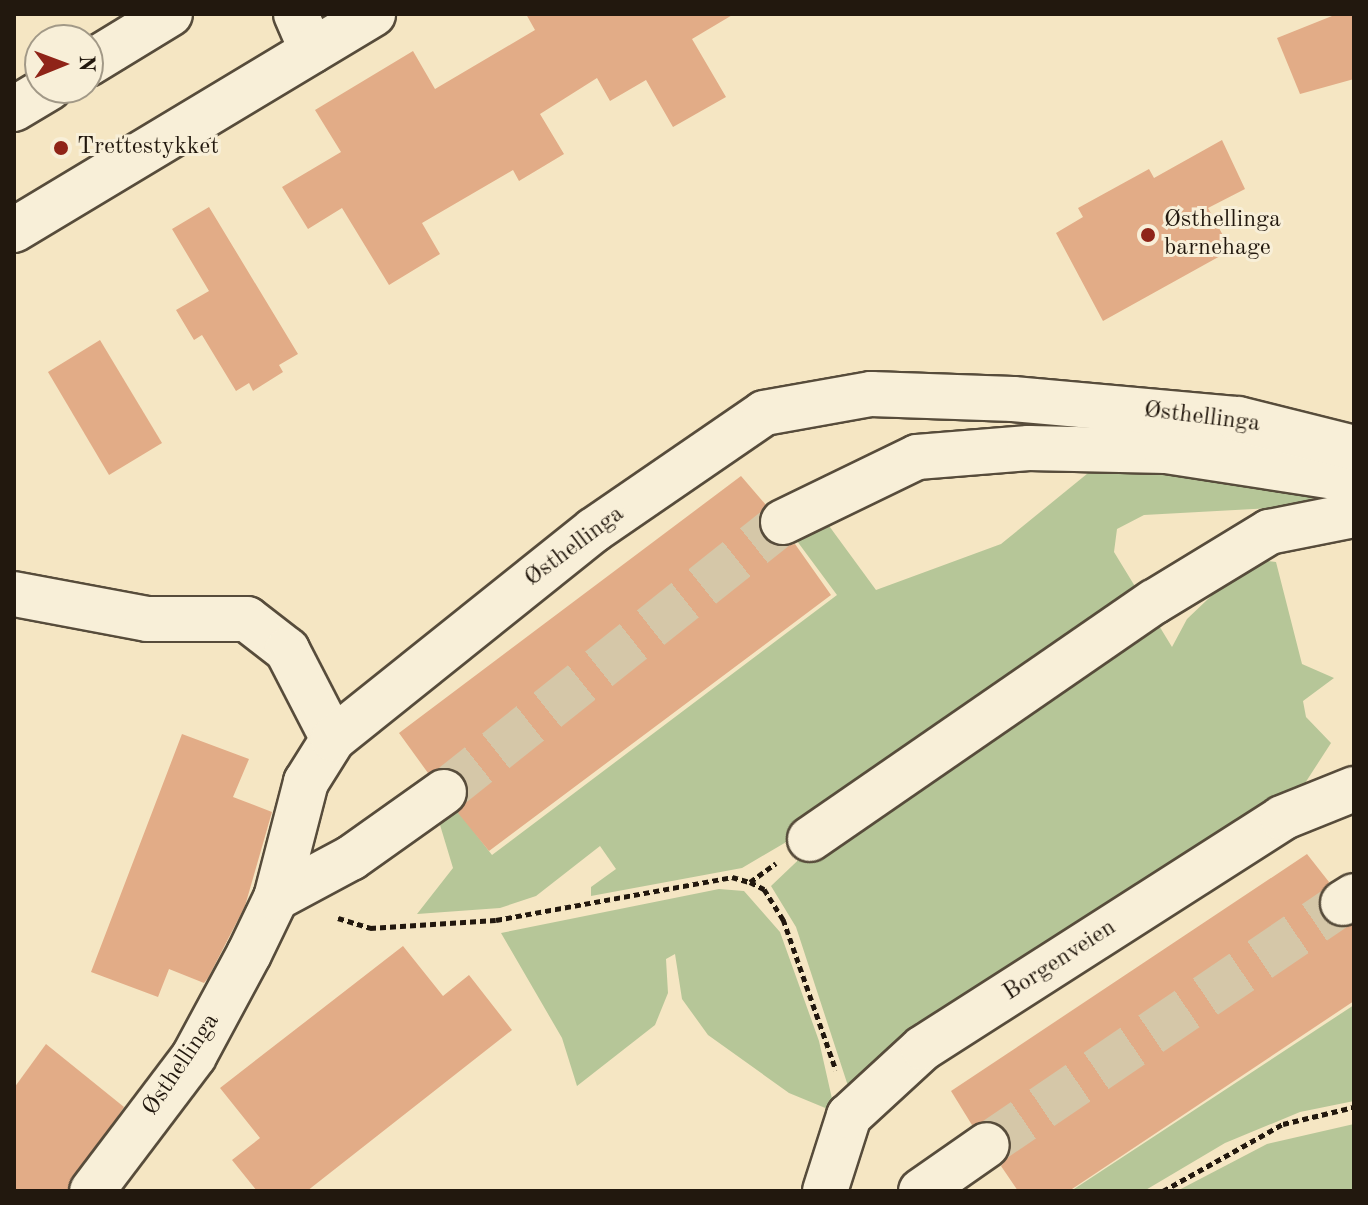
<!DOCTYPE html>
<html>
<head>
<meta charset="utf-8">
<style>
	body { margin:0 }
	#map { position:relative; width:1368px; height:1205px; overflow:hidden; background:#f5e6c3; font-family:"Old Standard TT",serif }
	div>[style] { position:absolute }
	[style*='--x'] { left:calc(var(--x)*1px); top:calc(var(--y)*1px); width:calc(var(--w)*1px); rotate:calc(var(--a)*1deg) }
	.green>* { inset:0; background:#b6c698 }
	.building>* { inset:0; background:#e2ac87 }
	.minor-tunnel>* { height:44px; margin-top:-22px; transform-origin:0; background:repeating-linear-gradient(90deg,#d5c7a8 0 44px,transparent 0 66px) }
	.path>* { height:5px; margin-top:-2.5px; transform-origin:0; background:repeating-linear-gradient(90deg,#22180e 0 6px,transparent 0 10px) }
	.roads { filter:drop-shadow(2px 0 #574c3b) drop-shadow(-2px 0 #574c3b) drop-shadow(0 2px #574c3b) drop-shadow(0 -2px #574c3b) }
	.minor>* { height:44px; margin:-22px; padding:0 22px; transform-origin:22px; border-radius:22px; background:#f8efd8 }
	.dots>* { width:22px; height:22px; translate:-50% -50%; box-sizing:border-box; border:4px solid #f8efd8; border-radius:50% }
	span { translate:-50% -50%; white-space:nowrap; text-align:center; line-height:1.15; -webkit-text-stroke:6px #f8efd8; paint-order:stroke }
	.poi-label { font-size:24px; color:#22180e }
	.left { translate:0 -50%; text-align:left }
	.street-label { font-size:24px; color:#22180e }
	.frame { position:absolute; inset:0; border:16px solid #22180e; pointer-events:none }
	.north { position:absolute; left:24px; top:24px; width:80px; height:80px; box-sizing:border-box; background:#f8efd8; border:2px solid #a29987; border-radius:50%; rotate:89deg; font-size:22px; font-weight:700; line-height:32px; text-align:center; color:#22180e }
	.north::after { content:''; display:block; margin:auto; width:28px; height:36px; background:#8f2418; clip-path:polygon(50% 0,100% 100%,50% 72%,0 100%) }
</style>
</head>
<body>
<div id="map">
	<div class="green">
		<i style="clip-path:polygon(1093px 469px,1199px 471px,1316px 494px,1308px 506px,1144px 515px,1117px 529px,1114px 552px,1172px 647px,1187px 619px,1250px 559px,1276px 562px,1302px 664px,1334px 678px,1303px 701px,1306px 717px,1331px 743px,1298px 794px,958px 1016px,917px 1022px,897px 1049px,849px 1089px,796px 927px,771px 886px,813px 846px,805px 831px,742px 868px,591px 896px,591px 887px,616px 869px,600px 846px,536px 896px,500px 908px,417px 914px,453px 868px,437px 815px,455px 807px,492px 855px,837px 595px,794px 537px,824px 519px,876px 590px,1001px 544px)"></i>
		<i style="clip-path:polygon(719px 889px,744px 891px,780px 932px,819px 1041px,835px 1112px,789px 1093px,708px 1035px,682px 999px,675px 954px,666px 959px,668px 993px,655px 1025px,577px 1086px,562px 1038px,501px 933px)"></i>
		<i style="clip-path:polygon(1354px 1005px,1354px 1101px,1300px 1112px,1225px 1143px,1144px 1191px,1071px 1191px)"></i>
		<i style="clip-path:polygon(1354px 1124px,1354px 1191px,1177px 1191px,1267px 1144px)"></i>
	</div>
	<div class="building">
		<i style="clip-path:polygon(526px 14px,734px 14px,692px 39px,726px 97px,673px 127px,646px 80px,610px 101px,597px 78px,540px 114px,564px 154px,519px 181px,513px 170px,422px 223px,440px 254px,389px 285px,342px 208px,308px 229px,282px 187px,341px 152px,315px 110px,413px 51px,435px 89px,535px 30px)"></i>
		<i style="clip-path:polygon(1337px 14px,1354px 14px,1354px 79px,1300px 94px,1277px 38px)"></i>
		<i style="clip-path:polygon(1222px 140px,1245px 189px,1208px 208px,1231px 250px,1103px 321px,1056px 233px,1083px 217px,1078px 208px,1149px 169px,1154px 178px)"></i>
		<i style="clip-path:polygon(209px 207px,298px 354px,279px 365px,283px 372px,253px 391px,249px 383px,236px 391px,202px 335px,194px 340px,176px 310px,209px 291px,172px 229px)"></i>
		<i style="clip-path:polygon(100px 340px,162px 443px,109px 475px,48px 372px)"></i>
		<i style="clip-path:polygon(741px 476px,766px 505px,758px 519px,761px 534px,780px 547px,795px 544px,831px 595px,489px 851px,458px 813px,469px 790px,464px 777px,442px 767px,428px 773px,399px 733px)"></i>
		<i style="clip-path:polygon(182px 734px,249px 759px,233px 797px,272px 812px,245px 906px,208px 978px,204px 983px,169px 969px,158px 997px,91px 972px)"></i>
		<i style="clip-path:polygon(1307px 854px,1329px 882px,1318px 903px,1322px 917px,1332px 925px,1354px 925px,1354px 1001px,1069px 1191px,1018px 1191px,1001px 1166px,1010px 1155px,1008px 1131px,997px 1122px,972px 1125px,951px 1091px)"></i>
		<i style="clip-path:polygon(403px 946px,443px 996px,469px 975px,512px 1030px,307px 1191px,257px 1191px,232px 1160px,260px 1138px,220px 1088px)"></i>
		<i style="clip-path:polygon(46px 1044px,124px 1107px,68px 1191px,14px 1191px,14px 1088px)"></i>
	</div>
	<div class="minor-tunnel">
		<i style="--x:444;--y:792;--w:433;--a:-38.5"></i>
		<i style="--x:987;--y:1145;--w:430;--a:-34.2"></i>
	</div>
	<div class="path">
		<i style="--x:750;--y:882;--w:32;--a:-36"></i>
		<i style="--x:338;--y:918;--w:34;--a:17"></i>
		<i style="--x:370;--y:928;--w:126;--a:-3.6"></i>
		<i style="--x:496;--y:920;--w:240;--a:-10.3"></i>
		<i style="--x:732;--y:877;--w:19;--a:16"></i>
		<i style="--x:750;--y:882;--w:16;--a:27"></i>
		<i style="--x:764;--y:889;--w:36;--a:58"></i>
		<i style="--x:783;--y:919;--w:160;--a:70.7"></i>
		<i style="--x:1163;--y:1191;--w:137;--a:-29.2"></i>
		<i style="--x:1283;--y:1124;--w:73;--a:-13.5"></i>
	</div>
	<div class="roads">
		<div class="minor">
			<i style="--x:296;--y:14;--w:40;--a:66.6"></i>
			<i style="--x:88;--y:64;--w:96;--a:-31.4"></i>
			<i style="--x:14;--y:109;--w:41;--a:-31"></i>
			<i style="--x:14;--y:230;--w:419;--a:-31"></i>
			<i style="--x:783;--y:522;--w:149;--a:-25.9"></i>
			<i style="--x:917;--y:457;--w:112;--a:-4.6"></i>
			<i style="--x:1029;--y:448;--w:137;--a:1.3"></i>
			<i style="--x:1166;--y:451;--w:190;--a:8.8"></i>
			<i style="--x:14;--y:594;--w:135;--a:10.6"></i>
			<i style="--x:147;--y:619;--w:100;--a:0"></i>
			<i style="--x:247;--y:619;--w:51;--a:37.8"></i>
			<i style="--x:287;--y:650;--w:100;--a:62.7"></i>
			<i style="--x:810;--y:839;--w:418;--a:-34.6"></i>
			<i style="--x:1154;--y:602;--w:135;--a:-31.3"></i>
			<i style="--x:1269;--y:532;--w:87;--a:-11.3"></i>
			<i style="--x:276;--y:898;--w:85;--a:-28.1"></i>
			<i style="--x:351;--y:858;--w:114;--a:-35.4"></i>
			<i style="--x:1343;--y:903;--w:13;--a:-32"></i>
			<i style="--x:92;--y:1191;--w:169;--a:-52.9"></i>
			<i style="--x:194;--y:1056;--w:116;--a:-61.7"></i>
			<i style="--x:249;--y:954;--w:62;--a:-64.3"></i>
			<i style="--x:276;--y:898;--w:120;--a:-75.5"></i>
			<i style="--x:306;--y:782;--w:51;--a:-57.9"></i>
			<i style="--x:333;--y:739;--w:334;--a:-38.7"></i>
			<i style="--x:594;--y:530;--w:206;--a:-34.5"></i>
			<i style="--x:764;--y:413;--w:109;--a:-10.1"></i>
			<i style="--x:871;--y:394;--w:142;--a:2"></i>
			<i style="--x:1013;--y:399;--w:226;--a:5.1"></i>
			<i style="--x:1238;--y:419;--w:120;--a:14"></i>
			<i style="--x:825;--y:1191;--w:79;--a:-72.3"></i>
			<i style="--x:849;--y:1116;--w:100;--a:-42.6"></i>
			<i style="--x:923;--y:1048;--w:426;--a:-32.6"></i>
			<i style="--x:1282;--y:818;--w:78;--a:-21.9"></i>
			<i style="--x:921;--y:1191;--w:80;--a:-34.9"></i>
		</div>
	</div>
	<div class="dots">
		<i style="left:61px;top:148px;background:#8f2418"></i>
		<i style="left:1148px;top:235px;background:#8f2418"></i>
	</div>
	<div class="poi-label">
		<span class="left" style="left:77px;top:148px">Trettestykket</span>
		<span class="left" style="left:1164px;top:235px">Østhellinga<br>barnehage</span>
	</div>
	<div class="street-label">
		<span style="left:1202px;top:418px;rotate:7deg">Østhellinga</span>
		<span style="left:575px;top:547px;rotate:-37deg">Østhellinga</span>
		<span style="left:1060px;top:961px;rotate:-33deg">Borgenveien</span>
		<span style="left:182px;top:1065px;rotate:-56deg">Østhellinga</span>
	</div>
	<div class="frame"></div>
	<div class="north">N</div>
</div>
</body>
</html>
